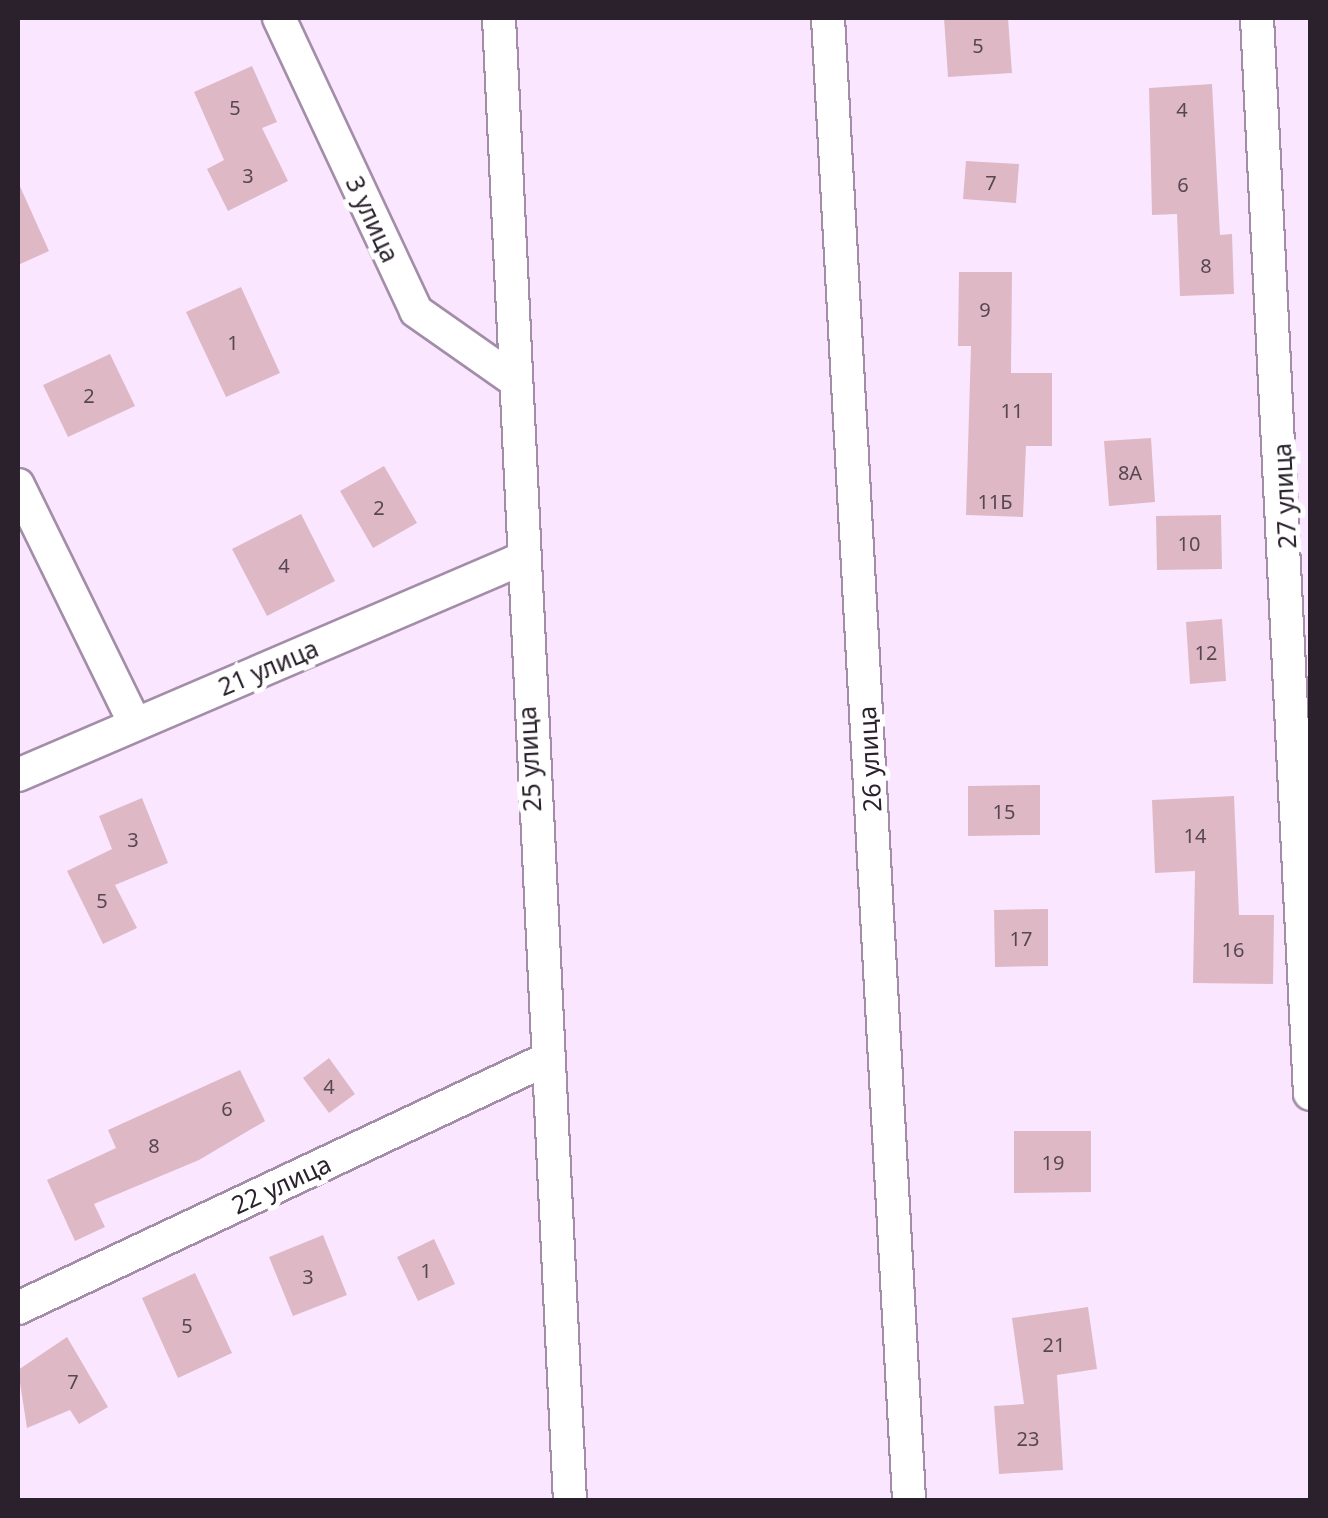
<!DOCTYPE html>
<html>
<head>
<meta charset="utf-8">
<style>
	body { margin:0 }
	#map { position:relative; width:1328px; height:1518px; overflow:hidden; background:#fae7ff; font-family:"Noto Sans",sans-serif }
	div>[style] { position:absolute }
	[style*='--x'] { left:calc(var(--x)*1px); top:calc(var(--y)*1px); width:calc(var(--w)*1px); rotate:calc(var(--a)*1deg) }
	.building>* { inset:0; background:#deb9c5 }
	.roads { filter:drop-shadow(2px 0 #a38da8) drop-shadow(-2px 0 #a38da8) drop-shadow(0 2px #a38da8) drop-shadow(0 -2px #a38da8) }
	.street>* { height:32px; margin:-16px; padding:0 16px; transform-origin:16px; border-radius:16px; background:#fff }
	span { translate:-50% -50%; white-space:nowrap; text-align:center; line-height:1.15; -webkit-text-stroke:10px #fff; paint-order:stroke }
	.number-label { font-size:20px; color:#574752 }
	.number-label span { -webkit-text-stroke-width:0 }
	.street-label { font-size:25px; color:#2a212c }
	.frame { position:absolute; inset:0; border:20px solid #2a212c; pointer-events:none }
</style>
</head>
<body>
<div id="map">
	<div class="building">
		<i style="clip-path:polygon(944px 18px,1008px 18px,1012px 73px,948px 77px)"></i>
		<i style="clip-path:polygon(252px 66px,277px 122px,262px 128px,288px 181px,228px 211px,207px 169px,224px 160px,194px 92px)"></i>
		<i style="clip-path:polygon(1212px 84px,1220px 235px,1232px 234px,1234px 294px,1180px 296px,1177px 214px,1152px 215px,1149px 88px)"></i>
		<i style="clip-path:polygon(966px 161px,1019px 164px,1016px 203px,963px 199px)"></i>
		<i style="clip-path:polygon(18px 182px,49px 251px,18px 265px)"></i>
		<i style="clip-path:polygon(959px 272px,1012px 272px,1011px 373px,1052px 373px,1052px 446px,1026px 446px,1023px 517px,966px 515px,971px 346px,958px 346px)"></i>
		<i style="clip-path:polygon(241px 287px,280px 373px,226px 397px,186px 312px)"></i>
		<i style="clip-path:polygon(110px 354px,135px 406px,68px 437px,43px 385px)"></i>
		<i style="clip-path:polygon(1151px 438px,1155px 502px,1109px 506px,1104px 441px)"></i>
		<i style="clip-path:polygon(384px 466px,417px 523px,373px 548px,340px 491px)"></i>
		<i style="clip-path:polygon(301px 514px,335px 581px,267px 616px,232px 549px)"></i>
		<i style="clip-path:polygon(1221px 515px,1222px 569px,1157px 570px,1156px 516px)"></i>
		<i style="clip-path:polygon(1222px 619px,1226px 681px,1190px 684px,1186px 622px)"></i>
		<i style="clip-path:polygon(1040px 785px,1040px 835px,968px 836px,968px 786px)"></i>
		<i style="clip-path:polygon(1234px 796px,1239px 915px,1274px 915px,1273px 984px,1193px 983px,1195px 871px,1155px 873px,1152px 800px)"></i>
		<i style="clip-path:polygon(142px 798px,168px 863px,115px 885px,137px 928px,103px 944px,67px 871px,112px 849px,99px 816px)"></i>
		<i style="clip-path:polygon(1048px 909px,1048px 966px,995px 967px,994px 910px)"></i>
		<i style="clip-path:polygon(329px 1058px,355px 1094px,329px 1113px,303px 1078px)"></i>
		<i style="clip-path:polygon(240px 1070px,265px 1121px,199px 1160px,94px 1204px,105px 1227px,75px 1241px,47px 1180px,116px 1148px,108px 1130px)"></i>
		<i style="clip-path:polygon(1014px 1131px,1091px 1131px,1091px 1192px,1014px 1193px)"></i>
		<i style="clip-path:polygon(323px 1235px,347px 1295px,293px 1316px,269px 1257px)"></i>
		<i style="clip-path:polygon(434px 1239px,455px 1284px,418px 1301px,397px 1257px)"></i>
		<i style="clip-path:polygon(195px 1273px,232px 1353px,178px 1378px,142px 1298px)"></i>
		<i style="clip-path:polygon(1088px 1307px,1097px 1369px,1057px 1375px,1063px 1470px,999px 1474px,994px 1406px,1024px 1404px,1012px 1318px)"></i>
		<i style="clip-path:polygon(67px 1337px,108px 1407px,79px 1424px,70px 1410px,27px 1428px,18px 1370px)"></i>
	</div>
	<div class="roads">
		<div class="street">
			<i style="--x:279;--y:18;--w:323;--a:64.9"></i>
			<i style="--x:416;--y:311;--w:120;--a:35.1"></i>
			<i style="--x:499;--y:18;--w:1484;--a:87.26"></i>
			<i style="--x:828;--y:18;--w:1484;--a:86.87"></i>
			<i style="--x:1257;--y:18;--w:1077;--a:87.18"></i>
			<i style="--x:18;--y:485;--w:266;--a:63.9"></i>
			<i style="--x:18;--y:775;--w:545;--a:-23.23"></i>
			<i style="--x:18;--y:1308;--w:582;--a:-25.2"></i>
		</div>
	</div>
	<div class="number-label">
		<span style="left:978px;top:45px">5</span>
		<span style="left:235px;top:107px">5</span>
		<span style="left:1182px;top:109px">4</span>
		<span style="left:248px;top:175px">3</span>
		<span style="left:991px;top:182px">7</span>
		<span style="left:1183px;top:184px">6</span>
		<span style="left:1206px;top:265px">8</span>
		<span style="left:985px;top:309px">9</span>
		<span style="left:233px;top:342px">1</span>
		<span style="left:89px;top:395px">2</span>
		<span style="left:1012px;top:410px">11</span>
		<span style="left:1130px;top:472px">8А</span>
		<span style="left:995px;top:501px">11Б</span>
		<span style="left:379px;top:507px">2</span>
		<span style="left:1189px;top:543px">10</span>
		<span style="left:284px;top:565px">4</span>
		<span style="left:1206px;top:652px">12</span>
		<span style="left:1004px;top:811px">15</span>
		<span style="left:1195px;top:835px">14</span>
		<span style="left:133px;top:839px">3</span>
		<span style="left:102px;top:900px">5</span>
		<span style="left:1021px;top:938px">17</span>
		<span style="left:1233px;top:949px">16</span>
		<span style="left:329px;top:1086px">4</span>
		<span style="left:227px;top:1108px">6</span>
		<span style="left:154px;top:1145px">8</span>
		<span style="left:1053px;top:1162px">19</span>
		<span style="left:426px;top:1270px">1</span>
		<span style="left:308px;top:1276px">3</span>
		<span style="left:187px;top:1325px">5</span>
		<span style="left:1054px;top:1344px">21</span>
		<span style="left:73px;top:1381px">7</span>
		<span style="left:1028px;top:1438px">23</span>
	</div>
	<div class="street-label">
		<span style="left:373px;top:219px;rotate:65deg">3 улица</span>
		<span style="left:1284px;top:496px;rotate:-93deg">27 улица</span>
		<span style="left:268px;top:667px;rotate:-23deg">21 улица</span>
		<span style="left:529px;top:759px;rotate:-93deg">25 улица</span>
		<span style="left:869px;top:759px;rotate:-93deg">26 улица</span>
		<span style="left:281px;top:1184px;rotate:-25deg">22 улица</span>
	</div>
	<div class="frame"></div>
</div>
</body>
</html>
